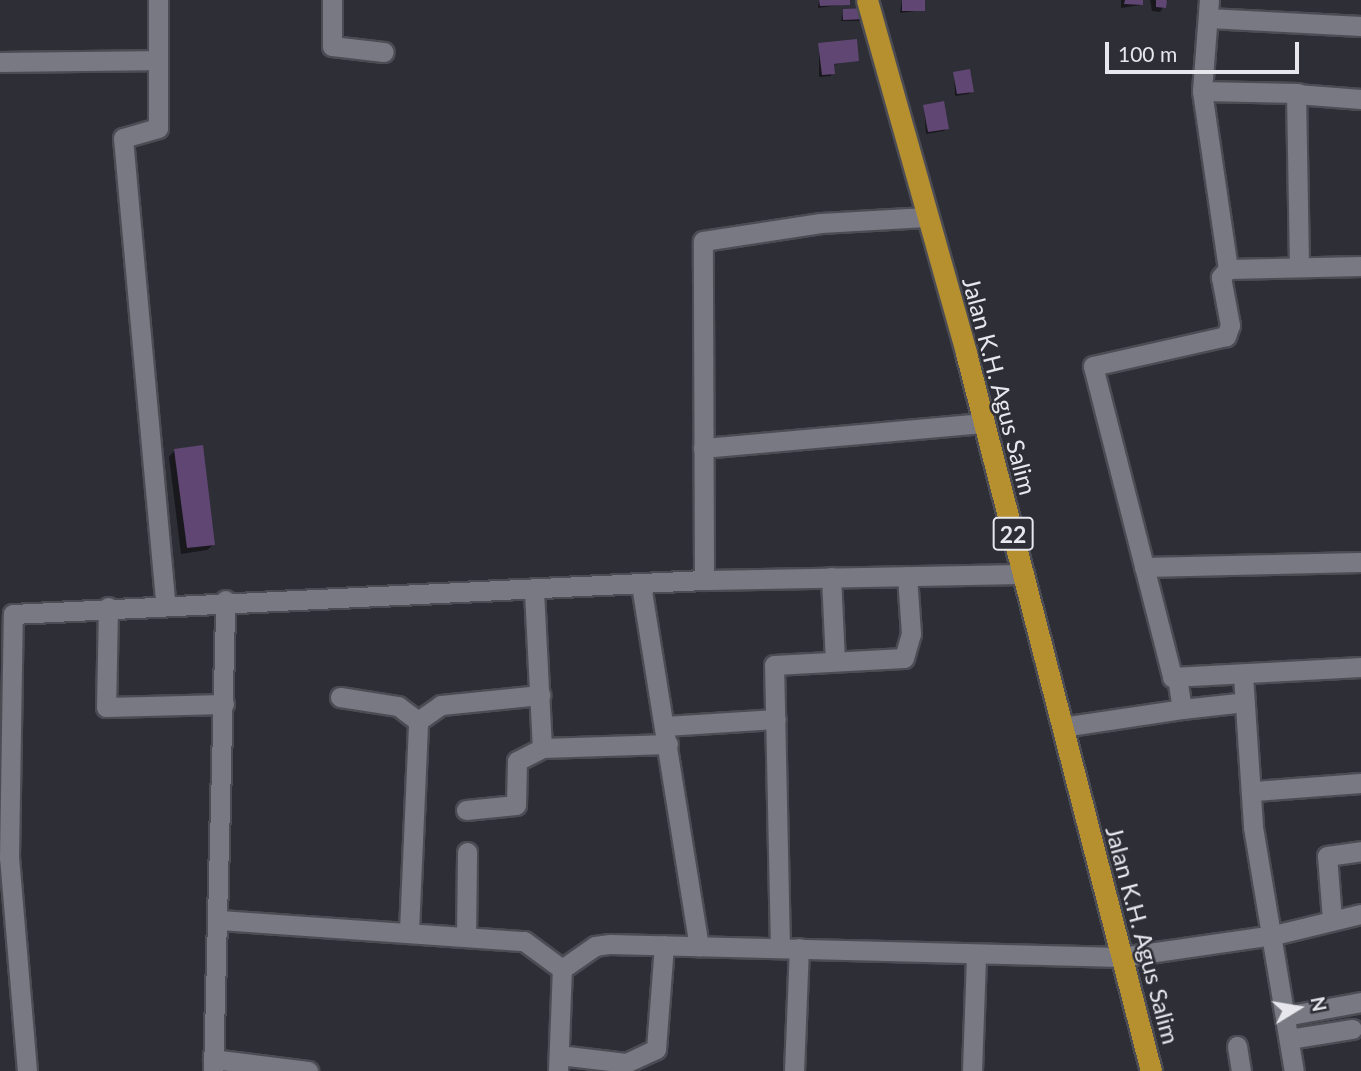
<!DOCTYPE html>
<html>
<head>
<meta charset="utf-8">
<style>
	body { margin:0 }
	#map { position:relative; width:1361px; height:1071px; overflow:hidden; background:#2e2e37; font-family:Lato,sans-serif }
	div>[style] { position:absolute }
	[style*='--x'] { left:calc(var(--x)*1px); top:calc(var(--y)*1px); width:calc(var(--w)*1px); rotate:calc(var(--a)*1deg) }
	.shadow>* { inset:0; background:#0007 }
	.building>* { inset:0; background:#604672 }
	.roads { filter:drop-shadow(2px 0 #4c4c54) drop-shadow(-2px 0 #4c4c54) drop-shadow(0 2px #4c4c54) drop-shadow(0 -2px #4c4c54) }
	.minor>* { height:19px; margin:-9.5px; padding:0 9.5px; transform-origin:9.5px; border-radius:9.5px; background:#797983 }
	.highway>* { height:21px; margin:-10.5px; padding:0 10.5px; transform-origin:10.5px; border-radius:10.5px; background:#b6902e }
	span { translate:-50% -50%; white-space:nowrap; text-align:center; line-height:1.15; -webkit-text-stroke:5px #2e2e37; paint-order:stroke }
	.shield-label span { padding:2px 5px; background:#2e2e37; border:2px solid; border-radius:5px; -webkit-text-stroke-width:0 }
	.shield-label { font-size:23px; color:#e7e7ed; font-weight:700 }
	.street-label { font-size:24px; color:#e7e7ed }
	.north { position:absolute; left:1263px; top:973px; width:70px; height:70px; -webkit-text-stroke:5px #2e2e37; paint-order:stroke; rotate:79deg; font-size:19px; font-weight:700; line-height:28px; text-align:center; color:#e7e7ed }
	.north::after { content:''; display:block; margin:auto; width:24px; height:32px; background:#e7e7ed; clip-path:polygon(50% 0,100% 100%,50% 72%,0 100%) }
	.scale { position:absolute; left:1105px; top:42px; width:194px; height:32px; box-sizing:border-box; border:4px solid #e7e7ed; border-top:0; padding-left:9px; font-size:21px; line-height:24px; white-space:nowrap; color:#e7e7ed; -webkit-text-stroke:5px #2e2e37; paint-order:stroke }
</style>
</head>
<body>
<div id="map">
	<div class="shadow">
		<i style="clip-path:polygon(819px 0,848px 0,849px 4px,818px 8px)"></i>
		<i style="clip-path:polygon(902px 0,923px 0,923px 10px,900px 13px)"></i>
		<i style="clip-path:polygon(1121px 0,1141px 0,1141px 5px,1121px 8px)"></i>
		<i style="clip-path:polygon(1150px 0,1168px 0,1160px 12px,1152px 11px)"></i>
		<i style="clip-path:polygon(865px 9px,863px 21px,841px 21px,844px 10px)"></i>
		<i style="clip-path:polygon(819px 45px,858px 60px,832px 65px,831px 76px,819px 77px)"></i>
		<i style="clip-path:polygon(954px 73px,972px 91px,969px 94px,955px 96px)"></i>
		<i style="clip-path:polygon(924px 106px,947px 128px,944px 131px,926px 134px)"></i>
		<i style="clip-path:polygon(175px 450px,214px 544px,207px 550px,181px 554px,169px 457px)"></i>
	</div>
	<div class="building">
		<i style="clip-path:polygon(819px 0,850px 0,850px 5px,820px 6px)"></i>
		<i style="clip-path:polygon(902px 0,925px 0,925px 11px,902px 11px)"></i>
		<i style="clip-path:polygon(1125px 0,1143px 0,1143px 5px,1124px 4px)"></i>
		<i style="clip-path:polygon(1156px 0,1167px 0,1166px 8px,1156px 7px)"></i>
		<i style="clip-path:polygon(867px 8px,867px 19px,843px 20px,843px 9px)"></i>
		<i style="clip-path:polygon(857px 39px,859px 61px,834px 64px,835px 74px,822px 75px,818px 43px)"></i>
		<i style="clip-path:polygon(970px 69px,974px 92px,957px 94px,953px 72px)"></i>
		<i style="clip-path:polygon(944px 101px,949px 129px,928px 132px,923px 105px)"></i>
		<i style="clip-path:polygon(203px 445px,215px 545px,187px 548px,174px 449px)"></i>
	</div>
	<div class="roads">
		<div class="minor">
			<i style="--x:158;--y:0;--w:128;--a:90"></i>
			<i style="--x:158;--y:128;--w:36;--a:164"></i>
			<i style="--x:123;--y:138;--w:467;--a:84.8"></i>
			<i style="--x:332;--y:0;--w:46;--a:90"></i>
			<i style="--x:332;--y:46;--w:52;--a:6.6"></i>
			<i style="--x:1209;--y:0;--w:91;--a:94.4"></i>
			<i style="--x:1202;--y:91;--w:180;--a:81.7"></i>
			<i style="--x:1208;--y:18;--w:153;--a:3"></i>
			<i style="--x:0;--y:62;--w:158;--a:-0.7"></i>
			<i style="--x:1202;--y:91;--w:96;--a:1.2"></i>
			<i style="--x:1299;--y:265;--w:171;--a:-91"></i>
			<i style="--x:1296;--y:94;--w:65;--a:4.4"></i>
			<i style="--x:1361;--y:266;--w:133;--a:178.7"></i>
			<i style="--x:1228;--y:269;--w:11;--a:131"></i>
			<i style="--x:1221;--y:277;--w:49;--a:79.4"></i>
			<i style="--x:1230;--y:325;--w:12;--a:110"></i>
			<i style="--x:1226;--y:336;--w:136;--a:167.3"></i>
			<i style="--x:1093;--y:366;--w:321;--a:75.7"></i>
			<i style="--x:1172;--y:677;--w:189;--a:-3"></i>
			<i style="--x:703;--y:448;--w:283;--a:-5.1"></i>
			<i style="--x:1144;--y:567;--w:217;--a:-1.3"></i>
			<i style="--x:831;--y:577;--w:84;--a:87.3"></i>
			<i style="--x:704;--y:580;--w:339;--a:-90.2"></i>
			<i style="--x:703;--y:241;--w:119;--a:-8.7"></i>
			<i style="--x:821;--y:223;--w:105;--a:-3.3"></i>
			<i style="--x:641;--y:585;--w:366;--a:80.9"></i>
			<i style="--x:534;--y:591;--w:157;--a:87.1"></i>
			<i style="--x:542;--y:748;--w:126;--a:-1.8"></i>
			<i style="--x:108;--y:607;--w:100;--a:91.1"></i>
			<i style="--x:106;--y:707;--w:118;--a:-1.5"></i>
			<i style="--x:1243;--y:675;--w:152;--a:86.2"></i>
			<i style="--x:1253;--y:827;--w:247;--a:80.5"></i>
			<i style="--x:340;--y:697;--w:59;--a:8.8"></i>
			<i style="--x:398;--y:706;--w:25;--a:37"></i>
			<i style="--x:1182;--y:709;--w:63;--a:-6.3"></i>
			<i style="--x:665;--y:726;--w:111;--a:-3.6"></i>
			<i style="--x:1062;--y:727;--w:121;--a:-8.5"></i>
			<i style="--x:1182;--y:709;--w:30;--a:-99"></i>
			<i style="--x:1254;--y:791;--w:107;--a:-4.3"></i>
			<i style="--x:466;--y:810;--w:50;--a:-5.7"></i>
			<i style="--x:516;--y:805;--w:44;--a:-88.7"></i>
			<i style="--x:517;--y:761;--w:28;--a:-27"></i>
			<i style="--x:1332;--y:919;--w:63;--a:-94.5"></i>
			<i style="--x:1327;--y:856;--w:34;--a:-8"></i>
			<i style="--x:220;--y:920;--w:305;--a:4"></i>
			<i style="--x:524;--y:941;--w:47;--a:36.4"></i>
			<i style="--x:562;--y:969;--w:40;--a:-34.9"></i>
			<i style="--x:595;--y:946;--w:15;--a:-8"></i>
			<i style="--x:610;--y:944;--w:511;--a:1.46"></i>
			<i style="--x:1121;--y:957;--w:155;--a:-8.2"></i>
			<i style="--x:1274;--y:935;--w:89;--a:-13.6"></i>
			<i style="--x:409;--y:931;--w:210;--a:-87.5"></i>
			<i style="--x:418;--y:721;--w:28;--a:-35"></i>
			<i style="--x:441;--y:705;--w:100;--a:-5.8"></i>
			<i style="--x:466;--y:937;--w:85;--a:-89.3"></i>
			<i style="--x:780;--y:948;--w:283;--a:-91.2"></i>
			<i style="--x:774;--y:665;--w:130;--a:-3.1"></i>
			<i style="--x:904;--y:658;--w:25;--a:-74"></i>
			<i style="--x:911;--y:634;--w:58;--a:-93.9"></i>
			<i style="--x:1285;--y:1016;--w:77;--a:-10.4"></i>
			<i style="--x:1289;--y:1039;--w:64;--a:-9"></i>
			<i style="--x:1237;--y:1046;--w:25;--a:81"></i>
			<i style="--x:559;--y:1055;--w:67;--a:6.8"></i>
			<i style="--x:626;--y:1063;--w:33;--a:-25"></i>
			<i style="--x:656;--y:1049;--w:104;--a:-85.6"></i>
			<i style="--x:213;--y:1059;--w:96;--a:7.2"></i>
			<i style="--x:27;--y:1071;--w:214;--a:-94.8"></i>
			<i style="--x:9;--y:858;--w:244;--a:-89.1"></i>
			<i style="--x:13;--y:614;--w:692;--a:-2.82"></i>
			<i style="--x:704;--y:580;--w:320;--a:-1.1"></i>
			<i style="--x:213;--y:1071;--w:471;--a:-88.5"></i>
			<i style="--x:558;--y:1071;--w:102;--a:-87.8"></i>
			<i style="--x:794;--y:1071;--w:123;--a:-87.7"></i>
			<i style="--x:972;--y:1071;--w:117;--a:-88"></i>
		</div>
		<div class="highway">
			<i style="--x:867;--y:0;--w:367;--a:74.3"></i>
			<i style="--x:966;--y:353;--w:741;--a:75.55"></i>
		</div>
	</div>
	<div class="shield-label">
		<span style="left:1013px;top:534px">22</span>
	</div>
	<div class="street-label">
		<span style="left:1000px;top:386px;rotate:75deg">Jalan K.H. Agus Salim</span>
		<span style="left:1143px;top:935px;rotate:75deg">Jalan K.H. Agus Salim</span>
	</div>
	<div class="north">N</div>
	<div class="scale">100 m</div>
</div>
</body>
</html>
